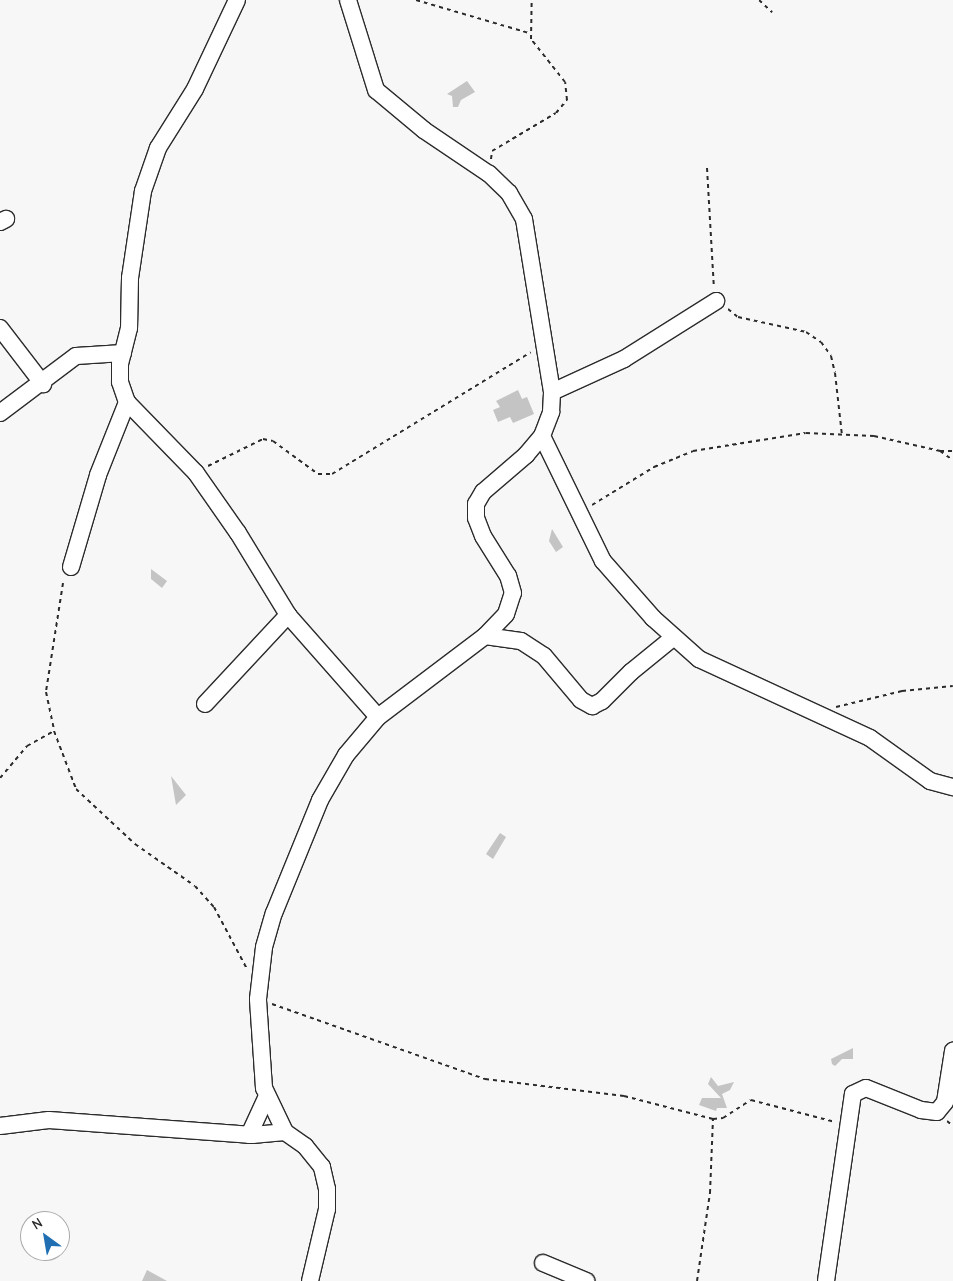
<!DOCTYPE html>
<html>
<head>
<meta charset="utf-8">
<style>
	body { margin:0 }
	#map { position:relative; width:953px; height:1281px; overflow:hidden; background:#f7f7f7; font-family:"Comic Neue",sans-serif }
	div>[style] { position:absolute }
	[style*='--x'] { left:calc(var(--x)*1px); top:calc(var(--y)*1px); width:calc(var(--w)*1px); rotate:calc(var(--a)*1deg) }
	.building>* { inset:0; background:#c4c4c4 }
	.path>* { height:2px; margin-top:-1px; transform-origin:0; background:repeating-linear-gradient(90deg,#2b2b2b 0 4px,transparent 0 8px) }
	.roads { filter:drop-shadow(1px 0 #2b2b2b) drop-shadow(-1px 0 #2b2b2b) drop-shadow(0 1px #2b2b2b) drop-shadow(0 -1px #2b2b2b) }
	.minor>* { height:16px; margin:-8px; padding:0 8px; transform-origin:8px; border-radius:8px; background:#fff }
	span { translate:-50% -50%; white-space:nowrap; text-align:center; line-height:1.15; -webkit-text-stroke:4.5px #fff; paint-order:stroke }
	.north { position:absolute; left:20px; top:1211px; width:50px; height:50px; box-sizing:border-box; background:#fff; border:1px solid #aaa; border-radius:50%; rotate:328deg; font-size:14px; font-weight:700; line-height:20px; text-align:center; color:#2b2b2b }
	.north::after { content:''; display:block; margin:auto; width:18px; height:22px; background:#1f6fb2; clip-path:polygon(50% 0,100% 100%,50% 72%,0 100%) }
</style>
</head>
<body>
<div id="map">
	<div class="building">
		<i style="clip-path:polygon(467px 81px,475px 92px,461px 100px,458px 107px,453px 107px,452px 96px,447px 94px)"></i>
		<i style="clip-path:polygon(518px 390px,522px 399px,527px 397px,534px 414px,513px 423px,510px 417px,498px 422px,493px 410px,500px 407px,496px 401px)"></i>
		<i style="clip-path:polygon(552px 529px,563px 547px,556px 552px,549px 541px)"></i>
		<i style="clip-path:polygon(151px 569px,167px 581px,162px 588px,151px 579px)"></i>
		<i style="clip-path:polygon(171px 776px,186px 795px,176px 805px)"></i>
		<i style="clip-path:polygon(500px 833px,506px 837px,493px 859px,486px 854px)"></i>
		<i style="clip-path:polygon(853px 1048px,853px 1059px,842px 1059px,835px 1066px,832px 1064px,831px 1059px)"></i>
		<i style="clip-path:polygon(711px 1077px,718px 1086px,734px 1082px,730px 1090px,722px 1094px,727px 1108px,717px 1108px,716px 1111px,699px 1105px,702px 1098px,721px 1098px,708px 1084px)"></i>
		<i style="clip-path:polygon(147px 1270px,167px 1281px,142px 1281px)"></i>
	</div>
	<div class="path">
		<i style="--x:416;--y:0;--w:118;--a:16.3"></i>
		<i style="--x:759;--y:0;--w:18;--a:43"></i>
		<i style="--x:491;--y:159;--w:8;--a:-83"></i>
		<i style="--x:492;--y:151;--w:74;--a:-30.7"></i>
		<i style="--x:556;--y:113;--w:17;--a:-50"></i>
		<i style="--x:567;--y:100;--w:18;--a:-96"></i>
		<i style="--x:565;--y:82;--w:55;--a:-128.3"></i>
		<i style="--x:531;--y:39;--w:39;--a:-89"></i>
		<i style="--x:707;--y:168;--w:120;--a:86.7"></i>
		<i style="--x:728;--y:309;--w:13;--a:39"></i>
		<i style="--x:738;--y:317;--w:70;--a:12.4"></i>
		<i style="--x:806;--y:332;--w:18;--a:34"></i>
		<i style="--x:821;--y:342;--w:17;--a:54"></i>
		<i style="--x:831;--y:356;--w:17;--a:77"></i>
		<i style="--x:835;--y:373;--w:62;--a:83.6"></i>
		<i style="--x:940;--y:451;--w:13;--a:0"></i>
		<i style="--x:208;--y:466;--w:61;--a:-26.1"></i>
		<i style="--x:263;--y:439;--w:10;--a:11"></i>
		<i style="--x:273;--y:441;--w:56;--a:36.3"></i>
		<i style="--x:318;--y:474;--w:14;--a:0"></i>
		<i style="--x:332;--y:474;--w:233;--a:-31.5"></i>
		<i style="--x:592;--y:505;--w:73;--a:-31.5"></i>
		<i style="--x:654;--y:467;--w:42;--a:-22.3"></i>
		<i style="--x:693;--y:451;--w:114;--a:-9.1"></i>
		<i style="--x:806;--y:433;--w:68;--a:2.5"></i>
		<i style="--x:874;--y:436;--w:68;--a:12.8"></i>
		<i style="--x:940;--y:451;--w:16;--a:35"></i>
		<i style="--x:63;--y:583;--w:110;--a:98.9"></i>
		<i style="--x:46;--y:692;--w:40;--a:78"></i>
		<i style="--x:54;--y:731;--w:62;--a:69.2"></i>
		<i style="--x:76;--y:789;--w:81;--a:43"></i>
		<i style="--x:135;--y:844;--w:73;--a:35"></i>
		<i style="--x:195;--y:886;--w:28;--a:48"></i>
		<i style="--x:214;--y:907;--w:70;--a:62"></i>
		<i style="--x:836;--y:707;--w:68;--a:-13.6"></i>
		<i style="--x:902;--y:691;--w:51;--a:-5.6"></i>
		<i style="--x:0;--y:778;--w:42;--a:-49.8"></i>
		<i style="--x:27;--y:746;--w:31;--a:-29"></i>
		<i style="--x:272;--y:1004;--w:226;--a:19.4"></i>
		<i style="--x:485;--y:1079;--w:140;--a:7"></i>
		<i style="--x:624;--y:1096;--w:92;--a:14.5"></i>
		<i style="--x:713;--y:1119;--w:10;--a:-6"></i>
		<i style="--x:723;--y:1118;--w:33;--a:-33"></i>
		<i style="--x:751;--y:1100;--w:87;--a:14.7"></i>
		<i style="--x:947;--y:1121;--w:8;--a:40"></i>
		<i style="--x:697;--y:1281;--w:89;--a:-81.6"></i>
		<i style="--x:710;--y:1193;--w:74;--a:-87.7"></i>
	</div>
	<div class="roads">
		<div class="minor">
			<i style="--x:237;--y:0;--w:98;--a:115.3"></i>
			<i style="--x:195;--y:89;--w:70;--a:122.1"></i>
			<i style="--x:158;--y:148;--w:46;--a:109.2"></i>
			<i style="--x:143;--y:191;--w:88;--a:98.5"></i>
			<i style="--x:130;--y:278;--w:50;--a:91.1"></i>
			<i style="--x:129;--y:328;--w:36;--a:104"></i>
			<i style="--x:120;--y:363;--w:19;--a:90"></i>
			<i style="--x:120;--y:382;--w:21;--a:71"></i>
			<i style="--x:127;--y:402;--w:99;--a:45.8"></i>
			<i style="--x:196;--y:473;--w:73;--a:55"></i>
			<i style="--x:238;--y:533;--w:96;--a:58.6"></i>
			<i style="--x:288;--y:615;--w:136;--a:48.6"></i>
			<i style="--x:0;--y:222;--w:7;--a:-27"></i>
			<i style="--x:0;--y:328;--w:71;--a:52.5"></i>
			<i style="--x:552;--y:392;--w:79;--a:-24.6"></i>
			<i style="--x:624;--y:359;--w:109;--a:-32.2"></i>
			<i style="--x:0;--y:413;--w:95;--a:-36.9"></i>
			<i style="--x:76;--y:356;--w:47;--a:-3.7"></i>
			<i style="--x:542;--y:436;--w:139;--a:64"></i>
			<i style="--x:603;--y:561;--w:76;--a:48.7"></i>
			<i style="--x:653;--y:618;--w:62;--a:41.7"></i>
			<i style="--x:699;--y:659;--w:188;--a:24.8"></i>
			<i style="--x:870;--y:738;--w:74;--a:35.6"></i>
			<i style="--x:930;--y:781;--w:24;--a:15"></i>
			<i style="--x:71;--y:567;--w:96;--a:-73.6"></i>
			<i style="--x:98;--y:475;--w:79;--a:-68.3"></i>
			<i style="--x:485;--y:636;--w:36;--a:8"></i>
			<i style="--x:521;--y:641;--w:27;--a:33"></i>
			<i style="--x:544;--y:656;--w:57;--a:49.9"></i>
			<i style="--x:581;--y:700;--w:13;--a:29"></i>
			<i style="--x:592;--y:706;--w:11;--a:-27"></i>
			<i style="--x:602;--y:701;--w:41;--a:-45"></i>
			<i style="--x:631;--y:672;--w:55;--a:-39.1"></i>
			<i style="--x:205;--y:704;--w:122;--a:-47"></i>
			<i style="--x:0;--y:1126;--w:49;--a:-7"></i>
			<i style="--x:49;--y:1120;--w:204;--a:4.2"></i>
			<i style="--x:252;--y:1135;--w:33;--a:-5"></i>
			<i style="--x:249;--y:1135;--w:41;--a:-65.3"></i>
			<i style="--x:543;--y:1263;--w:47;--a:22.7"></i>
			<i style="--x:310;--y:1281;--w:74;--a:-76.7"></i>
			<i style="--x:327;--y:1209;--w:20;--a:-90"></i>
			<i style="--x:327;--y:1189;--w:23;--a:-103"></i>
			<i style="--x:322;--y:1167;--w:27;--a:-129"></i>
			<i style="--x:305;--y:1146;--w:24;--a:-145"></i>
			<i style="--x:285;--y:1132;--w:49;--a:-115.5"></i>
			<i style="--x:264;--y:1088;--w:89;--a:-93.9"></i>
			<i style="--x:258;--y:999;--w:52;--a:-83.4"></i>
			<i style="--x:264;--y:947;--w:35;--a:-74"></i>
			<i style="--x:274;--y:913;--w:122;--a:-67.8"></i>
			<i style="--x:320;--y:800;--w:52;--a:-60"></i>
			<i style="--x:346;--y:755;--w:50;--a:-49.9"></i>
			<i style="--x:378;--y:717;--w:134;--a:-37.1"></i>
			<i style="--x:485;--y:636;--w:30;--a:-46"></i>
			<i style="--x:506;--y:614;--w:22;--a:-72"></i>
			<i style="--x:513;--y:593;--w:18;--a:-106"></i>
			<i style="--x:508;--y:576;--w:47;--a:-122"></i>
			<i style="--x:483;--y:536;--w:19;--a:-111"></i>
			<i style="--x:476;--y:518;--w:14;--a:-90"></i>
			<i style="--x:476;--y:504;--w:14;--a:-60"></i>
			<i style="--x:483;--y:492;--w:57;--a:-40.7"></i>
			<i style="--x:526;--y:455;--w:25;--a:-50"></i>
			<i style="--x:542;--y:436;--w:26;--a:-69"></i>
			<i style="--x:551;--y:412;--w:20;--a:-87"></i>
			<i style="--x:552;--y:392;--w:175;--a:-99.2"></i>
			<i style="--x:524;--y:219;--w:30;--a:-120"></i>
			<i style="--x:509;--y:193;--w:28;--a:-136"></i>
			<i style="--x:489;--y:174;--w:78;--a:-145.9"></i>
			<i style="--x:424;--y:130;--w:62;--a:-140.2"></i>
			<i style="--x:376;--y:90;--w:94;--a:-107.3"></i>
			<i style="--x:826;--y:1281;--w:189;--a:-81.8"></i>
			<i style="--x:853;--y:1094;--w:14;--a:-25"></i>
			<i style="--x:866;--y:1088;--w:59;--a:21.8"></i>
			<i style="--x:921;--y:1110;--w:16;--a:7"></i>
			<i style="--x:937;--y:1112;--w:13;--a:-51"></i>
			<i style="--x:945;--y:1102;--w:52;--a:-81.1"></i>
		</div>
	</div>
	<div class="north">N</div>
</div>
</body>
</html>
